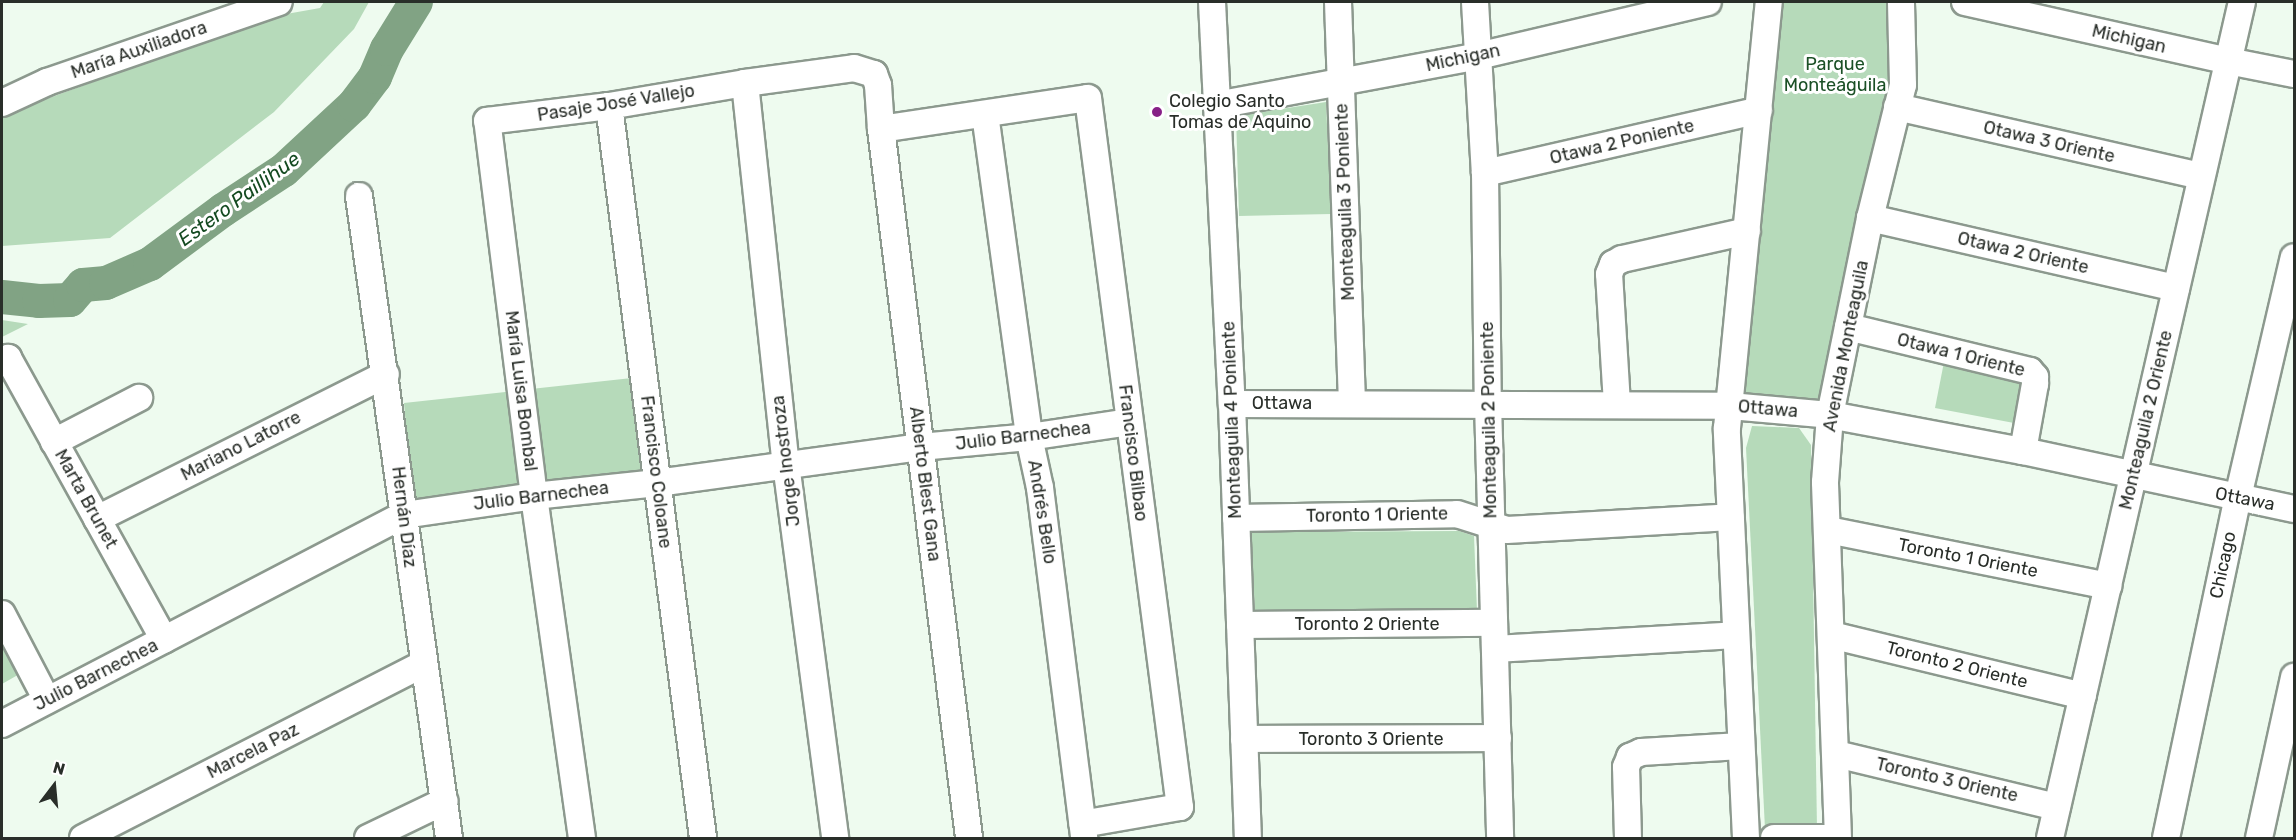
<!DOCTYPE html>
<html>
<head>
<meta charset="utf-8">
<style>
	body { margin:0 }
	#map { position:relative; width:2296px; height:840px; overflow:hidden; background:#eefbef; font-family:Rubik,sans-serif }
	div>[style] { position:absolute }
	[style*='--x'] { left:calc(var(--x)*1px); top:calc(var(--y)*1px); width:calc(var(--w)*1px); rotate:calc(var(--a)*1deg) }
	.green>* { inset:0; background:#b6daba }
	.river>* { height:34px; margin:-17px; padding:0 17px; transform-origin:17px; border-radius:17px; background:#81a384 }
	.roads { filter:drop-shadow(2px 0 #8c998e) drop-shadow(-2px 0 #8c998e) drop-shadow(0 2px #8c998e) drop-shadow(0 -2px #8c998e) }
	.minor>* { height:26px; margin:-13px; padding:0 13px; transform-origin:13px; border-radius:13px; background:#fff }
	.dots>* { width:16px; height:16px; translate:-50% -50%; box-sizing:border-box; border:3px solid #fff; border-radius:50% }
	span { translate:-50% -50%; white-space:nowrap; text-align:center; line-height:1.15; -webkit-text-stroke:6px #fff; paint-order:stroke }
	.street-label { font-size:18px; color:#292e29 }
	.park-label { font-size:18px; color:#1b5026 }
	.poi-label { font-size:18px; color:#292e29 }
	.left { translate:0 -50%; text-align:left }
	.water-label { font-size:20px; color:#144a21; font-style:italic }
	.frame { position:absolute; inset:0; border:3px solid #292e29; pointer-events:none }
	.north { position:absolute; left:24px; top:756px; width:60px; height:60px; -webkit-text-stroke:4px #fff; paint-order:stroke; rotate:16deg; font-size:16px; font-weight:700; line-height:24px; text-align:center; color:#292e29 }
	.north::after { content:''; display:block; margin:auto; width:21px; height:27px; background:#292e29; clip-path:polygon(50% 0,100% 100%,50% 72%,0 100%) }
</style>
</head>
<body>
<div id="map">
	<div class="green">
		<i style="clip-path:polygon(324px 2px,369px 2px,354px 29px,274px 112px,110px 238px,2px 246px,2px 115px,275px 16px,320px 8px)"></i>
		<i style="clip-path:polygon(1781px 2px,1889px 2px,1893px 88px,1820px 396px,1814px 403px,1748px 398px,1741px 385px)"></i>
		<i style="clip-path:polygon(1326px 102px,1331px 214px,1239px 216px,1236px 116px)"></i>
		<i style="clip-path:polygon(2px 320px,28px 324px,2px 337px)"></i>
		<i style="clip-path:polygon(1944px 362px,2023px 377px,2014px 423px,1935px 408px)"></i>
		<i style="clip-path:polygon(632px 378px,643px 471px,412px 499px,404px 403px)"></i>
		<i style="clip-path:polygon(1752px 426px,1799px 428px,1811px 445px,1817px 830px,1765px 829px,1746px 448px)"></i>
		<i style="clip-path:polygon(1459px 531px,1474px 536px,1477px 611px,1255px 613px,1251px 532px)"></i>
		<i style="clip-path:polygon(2px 633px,23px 672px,2px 684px)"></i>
	</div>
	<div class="river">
		<i style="--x:2;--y:297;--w:37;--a:6"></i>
		<i style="--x:39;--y:301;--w:31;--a:-2"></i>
		<i style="--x:70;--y:300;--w:20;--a:-49"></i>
		<i style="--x:83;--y:285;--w:23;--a:-5"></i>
		<i style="--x:106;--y:283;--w:48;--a:-23.4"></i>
		<i style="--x:150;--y:264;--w:91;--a:-36.5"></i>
		<i style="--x:223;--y:210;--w:73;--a:-33.3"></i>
		<i style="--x:284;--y:170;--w:96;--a:-42.9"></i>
		<i style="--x:354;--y:105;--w:35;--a:-53"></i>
		<i style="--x:375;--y:77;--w:30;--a:-67"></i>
		<i style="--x:387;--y:49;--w:55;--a:-58.3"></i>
	</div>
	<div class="roads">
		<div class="minor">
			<i style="--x:1212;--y:2;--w:402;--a:87.2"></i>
			<i style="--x:1232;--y:404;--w:434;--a:87.9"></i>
			<i style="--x:1338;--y:2;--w:401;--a:88"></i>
			<i style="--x:1475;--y:2;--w:171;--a:86.7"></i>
			<i style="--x:1485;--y:173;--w:230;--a:89.3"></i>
			<i style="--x:1488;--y:403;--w:435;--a:88.4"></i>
			<i style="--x:1965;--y:2;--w:270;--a:12.6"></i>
			<i style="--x:2228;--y:61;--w:67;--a:11.1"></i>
			<i style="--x:745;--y:83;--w:383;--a:83.9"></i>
			<i style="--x:786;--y:464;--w:377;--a:82.5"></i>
			<i style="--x:2;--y:103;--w:50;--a:-25"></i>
			<i style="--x:47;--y:82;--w:245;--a:-19"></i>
			<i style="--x:1217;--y:105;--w:266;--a:-10.6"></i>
			<i style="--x:1478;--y:56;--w:236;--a:-13.2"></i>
			<i style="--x:609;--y:106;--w:738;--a:82.68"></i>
			<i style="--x:1897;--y:107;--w:312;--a:12.8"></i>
			<i style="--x:985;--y:114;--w:326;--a:82.2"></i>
			<i style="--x:1029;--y:437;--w:52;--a:77.8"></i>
			<i style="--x:1040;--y:488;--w:353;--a:82.8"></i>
			<i style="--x:881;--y:129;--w:209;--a:-8.5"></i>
			<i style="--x:1088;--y:98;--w:715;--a:82.61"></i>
			<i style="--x:1180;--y:807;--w:99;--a:170.2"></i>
			<i style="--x:1485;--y:173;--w:281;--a:-12.9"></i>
			<i style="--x:359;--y:196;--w:648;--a:82.02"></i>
			<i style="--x:1870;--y:218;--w:314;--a:12.9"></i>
			<i style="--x:1848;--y:327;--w:187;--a:13.6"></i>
			<i style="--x:2030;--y:371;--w:8;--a:50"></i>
			<i style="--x:2035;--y:377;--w:7;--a:90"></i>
			<i style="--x:2035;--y:384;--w:68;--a:100.2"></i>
			<i style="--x:2;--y:361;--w:7;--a:-27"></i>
			<i style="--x:8;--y:358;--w:322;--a:61"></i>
			<i style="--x:1232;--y:404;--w:498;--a:0.2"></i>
			<i style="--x:1730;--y:406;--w:100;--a:5.1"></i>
			<i style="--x:1830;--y:415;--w:196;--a:10.6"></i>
			<i style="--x:2023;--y:451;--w:277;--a:12.1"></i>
			<i style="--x:1617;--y:404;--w:130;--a:-93.5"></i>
			<i style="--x:1609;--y:274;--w:11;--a:-68"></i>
			<i style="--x:1613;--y:264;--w:10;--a:-29"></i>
			<i style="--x:1622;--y:259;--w:128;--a:-12.6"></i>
			<i style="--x:54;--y:442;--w:96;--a:-27.4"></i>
			<i style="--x:1236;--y:518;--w:221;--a:-1"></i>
			<i style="--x:1457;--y:514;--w:52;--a:17.7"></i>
			<i style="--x:1507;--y:530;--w:224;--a:-3.3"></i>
			<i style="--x:97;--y:519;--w:323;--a:-26.6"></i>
			<i style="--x:1828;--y:530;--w:286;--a:11.3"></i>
			<i style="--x:2;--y:614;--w:97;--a:62.4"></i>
			<i style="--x:1240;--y:625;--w:254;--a:-0.5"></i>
			<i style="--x:1831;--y:635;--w:259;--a:13.6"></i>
			<i style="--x:1495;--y:649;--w:241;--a:-3.3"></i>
			<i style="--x:2;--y:724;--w:453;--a:-27.5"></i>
			<i style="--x:404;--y:515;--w:131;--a:-8.3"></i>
			<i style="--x:534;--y:496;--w:124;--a:-6"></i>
			<i style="--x:657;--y:483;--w:265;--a:-7.8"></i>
			<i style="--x:920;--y:447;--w:109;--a:-5.2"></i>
			<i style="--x:1029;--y:437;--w:101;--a:-8.5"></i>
			<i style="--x:1244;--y:739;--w:254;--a:-0.2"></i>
			<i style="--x:1836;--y:754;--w:227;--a:13.5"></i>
			<i style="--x:83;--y:838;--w:382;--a:-27.1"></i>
			<i style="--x:368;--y:838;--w:85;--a:-25.7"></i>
			<i style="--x:582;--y:838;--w:345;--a:-98"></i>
			<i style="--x:534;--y:496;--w:378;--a:-97.1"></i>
			<i style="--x:487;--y:121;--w:123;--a:-7"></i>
			<i style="--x:609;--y:106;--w:138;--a:-9.6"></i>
			<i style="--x:745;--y:83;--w:110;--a:-7.8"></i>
			<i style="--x:854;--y:68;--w:21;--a:17"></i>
			<i style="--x:874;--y:74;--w:12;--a:70"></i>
			<i style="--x:878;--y:85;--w:44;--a:86.1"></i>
			<i style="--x:881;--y:129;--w:714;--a:82.92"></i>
			<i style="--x:1628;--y:838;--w:71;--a:-91.6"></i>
			<i style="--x:1626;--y:767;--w:11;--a:-68"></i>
			<i style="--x:1630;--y:757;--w:12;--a:-24"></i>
			<i style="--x:1641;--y:752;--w:100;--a:-3.4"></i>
			<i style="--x:1746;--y:838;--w:410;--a:-92.7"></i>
			<i style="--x:1727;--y:428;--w:428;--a:-84.4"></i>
			<i style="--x:1774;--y:838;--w:62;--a:0"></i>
			<i style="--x:1838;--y:838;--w:356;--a:-92.1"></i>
			<i style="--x:1825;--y:482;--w:67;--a:-85.7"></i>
			<i style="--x:1830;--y:415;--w:201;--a:-78.5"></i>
			<i style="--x:1870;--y:218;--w:137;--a:-76.1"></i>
			<i style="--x:1903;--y:85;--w:83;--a:-91.4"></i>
			<i style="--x:2050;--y:838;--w:858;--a:-77.07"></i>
			<i style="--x:2166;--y:838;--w:349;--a:-78.1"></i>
			<i style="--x:2238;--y:497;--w:246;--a:-76.9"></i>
			<i style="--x:2259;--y:838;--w:165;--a:-77.7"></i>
		</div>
	</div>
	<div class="dots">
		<i style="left:1157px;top:112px;background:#872087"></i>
	</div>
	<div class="street-label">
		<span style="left:2129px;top:39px;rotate:13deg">Michigan</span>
		<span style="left:139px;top:50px;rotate:-19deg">María Auxiliadora</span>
		<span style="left:1463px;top:58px;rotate:-12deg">Michigan</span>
		<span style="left:616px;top:103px;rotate:-9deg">Pasaje José Vallejo</span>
		<span style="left:1622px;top:142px;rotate:-13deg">Otawa 2 Poniente</span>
		<span style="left:2049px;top:142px;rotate:13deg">Otawa 3 Oriente</span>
		<span style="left:1345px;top:202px;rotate:-92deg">Monteaguila 3 Poniente</span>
		<span style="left:2023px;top:253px;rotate:13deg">Otawa 2 Oriente</span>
		<span style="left:1846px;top:346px;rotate:-79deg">Avenida Monteaguila</span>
		<span style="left:1961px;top:355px;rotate:14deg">Otawa 1 Oriente</span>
		<span style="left:521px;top:391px;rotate:83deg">María Luisa Bombal</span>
		<span style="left:1282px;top:403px">Ottawa</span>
		<span style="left:1768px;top:409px;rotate:5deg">Ottawa</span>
		<span style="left:1232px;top:420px;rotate:-92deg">Monteaguila 4 Poniente</span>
		<span style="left:1489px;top:420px;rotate:-91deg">Monteaguila 2 Poniente</span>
		<span style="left:2146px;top:420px;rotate:-77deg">Monteaguila 2 Oriente</span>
		<span style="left:1023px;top:436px;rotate:-7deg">Julio Barnechea</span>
		<span style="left:241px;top:446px;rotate:-27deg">Mariano Latorre</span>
		<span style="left:1133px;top:453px;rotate:83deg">Francisco Bilbao</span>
		<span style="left:786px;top:461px;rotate:-97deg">Jorge Inostroza</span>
		<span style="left:656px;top:472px;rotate:83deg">Francisco Coloane</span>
		<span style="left:925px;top:484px;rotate:83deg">Alberto Blest Gana</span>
		<span style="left:541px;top:496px;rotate:-7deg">Julio Barnechea</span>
		<span style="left:86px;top:499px;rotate:61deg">Marta Brunet</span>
		<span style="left:2245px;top:499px;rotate:11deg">Ottawa</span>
		<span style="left:1042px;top:512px;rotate:81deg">Andrés Bello</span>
		<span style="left:1377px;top:515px;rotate:-1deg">Toronto 1 Oriente</span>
		<span style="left:404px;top:517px;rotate:83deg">Hernán Díaz</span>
		<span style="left:1968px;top:558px;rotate:11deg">Toronto 1 Oriente</span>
		<span style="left:2223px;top:565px;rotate:-78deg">Chicago</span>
		<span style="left:1367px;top:624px">Toronto 2 Oriente</span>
		<span style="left:1957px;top:665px;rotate:14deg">Toronto 2 Oriente</span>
		<span style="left:96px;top:675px;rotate:-27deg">Julio Barnechea</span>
		<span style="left:1371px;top:739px">Toronto 3 Oriente</span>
		<span style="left:253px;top:751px;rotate:-27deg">Marcela Paz</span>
		<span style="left:1947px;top:780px;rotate:13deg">Toronto 3 Oriente</span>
	</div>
	<div class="park-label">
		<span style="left:1835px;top:75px">Parque<br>Monteáguila</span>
	</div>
	<div class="poi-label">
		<span class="left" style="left:1169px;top:112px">Colegio Santo<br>Tomas de Aquino</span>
	</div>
	<div class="water-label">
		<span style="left:239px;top:199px;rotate:-36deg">Estero Paillihue</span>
	</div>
	<div class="frame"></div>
	<div class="north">N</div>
</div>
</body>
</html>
